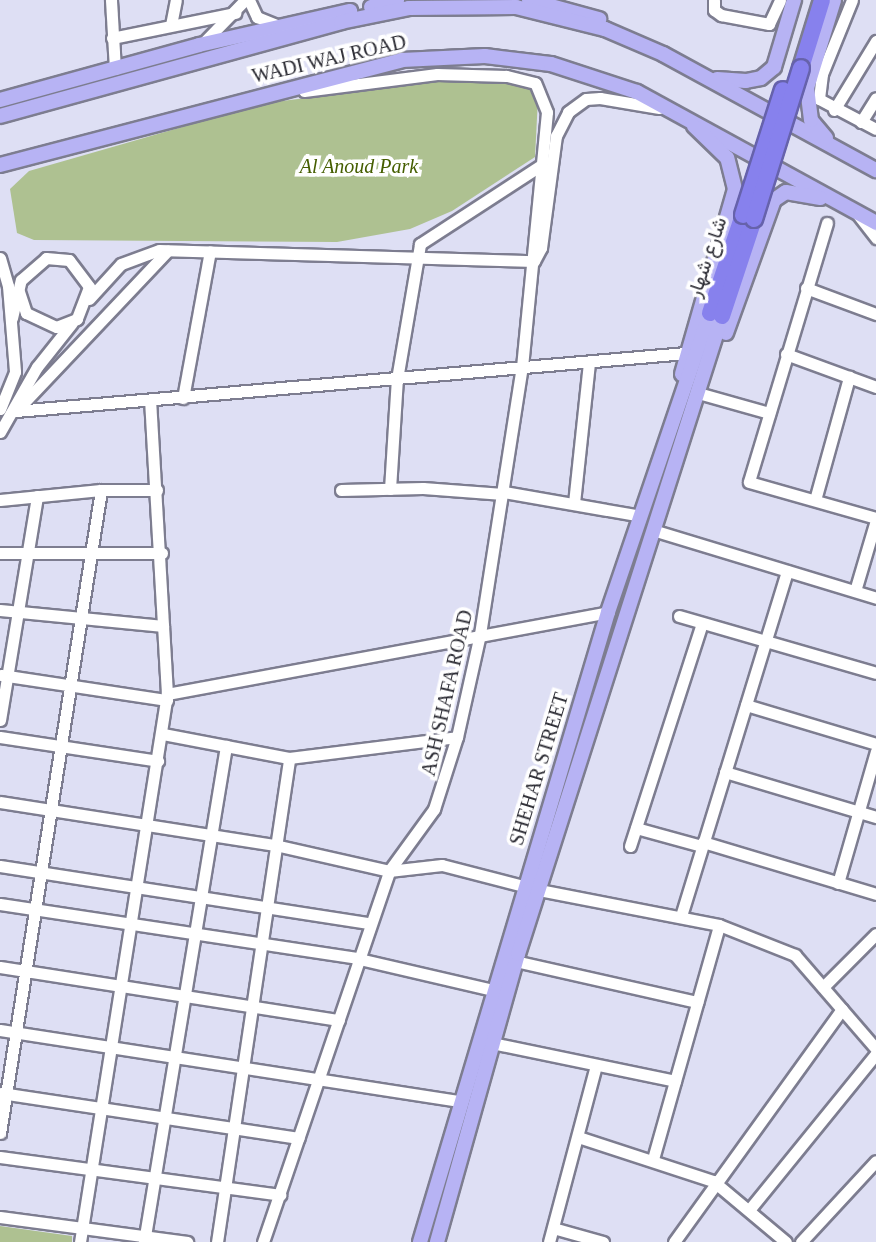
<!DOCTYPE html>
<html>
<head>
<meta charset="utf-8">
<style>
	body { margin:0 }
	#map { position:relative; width:876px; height:1242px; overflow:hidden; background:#dedff4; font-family:"Times New Roman",Vazirmatn,serif }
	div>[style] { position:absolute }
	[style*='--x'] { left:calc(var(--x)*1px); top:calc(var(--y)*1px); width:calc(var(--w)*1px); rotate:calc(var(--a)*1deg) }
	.green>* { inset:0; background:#aec191 }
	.roads { filter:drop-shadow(2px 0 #7d7d90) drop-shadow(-2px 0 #7d7d90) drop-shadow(0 2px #7d7d90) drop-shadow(0 -2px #7d7d90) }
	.minor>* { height:11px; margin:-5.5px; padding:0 5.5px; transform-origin:5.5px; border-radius:5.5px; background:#fff }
	.major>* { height:14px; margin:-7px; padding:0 7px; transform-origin:7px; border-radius:7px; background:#b7b3f4 }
	.highway>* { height:16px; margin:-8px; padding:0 8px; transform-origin:8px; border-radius:8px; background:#8781ed }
	.bridges { filter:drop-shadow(2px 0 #6662ab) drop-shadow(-2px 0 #6662ab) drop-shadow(0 2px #6662ab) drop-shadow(0 -2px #6662ab) }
	.highway-bridge>* { height:16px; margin:-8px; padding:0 8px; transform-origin:8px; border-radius:8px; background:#8781ed }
	span { translate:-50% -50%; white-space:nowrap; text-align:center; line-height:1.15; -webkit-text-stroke:7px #fff; paint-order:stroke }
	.street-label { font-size:20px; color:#292931 }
	.park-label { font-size:20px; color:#455e00; font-style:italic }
</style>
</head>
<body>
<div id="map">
	<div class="green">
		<i style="clip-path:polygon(466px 78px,528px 84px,538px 98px,535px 157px,452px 211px,410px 229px,337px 242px,34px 240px,17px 233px,10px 189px,29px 171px,266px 103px)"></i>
		<i style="clip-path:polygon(0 1226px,72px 1236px,72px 1242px,0 1242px)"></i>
	</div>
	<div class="roads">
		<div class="minor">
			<i style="--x:111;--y:0;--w:69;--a:86.7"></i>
			<i style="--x:249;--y:0;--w:19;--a:65"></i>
			<i style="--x:257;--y:17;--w:22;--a:22"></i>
			<i style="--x:714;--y:0;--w:10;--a:90"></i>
			<i style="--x:714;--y:10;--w:9;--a:36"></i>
			<i style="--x:721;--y:15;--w:49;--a:10.6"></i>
			<i style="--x:769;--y:24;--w:26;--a:-65"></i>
			<i style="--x:852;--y:0;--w:80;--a:112.1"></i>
			<i style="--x:822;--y:74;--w:25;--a:97"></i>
			<i style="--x:819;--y:99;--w:64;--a:27.8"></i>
			<i style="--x:171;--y:25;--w:25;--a:-79"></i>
			<i style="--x:112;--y:38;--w:126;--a:-11.5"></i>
			<i style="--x:204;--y:42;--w:59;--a:-45.7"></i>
			<i style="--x:834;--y:110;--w:81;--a:-58.7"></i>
			<i style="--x:861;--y:122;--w:28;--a:-58"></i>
			<i style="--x:859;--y:216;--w:28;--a:52"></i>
			<i style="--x:827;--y:223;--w:270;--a:106.8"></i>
			<i style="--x:749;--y:482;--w:132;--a:15.8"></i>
			<i style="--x:0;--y:258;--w:29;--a:74"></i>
			<i style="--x:8;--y:286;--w:86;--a:85.3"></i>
			<i style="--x:15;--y:372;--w:40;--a:112"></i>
			<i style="--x:534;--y:261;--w:15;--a:-62"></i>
			<i style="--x:541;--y:248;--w:113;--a:-82.4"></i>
			<i style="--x:556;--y:136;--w:27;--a:-63"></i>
			<i style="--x:568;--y:112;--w:22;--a:-36"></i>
			<i style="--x:586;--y:99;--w:14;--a:-4"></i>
			<i style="--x:600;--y:98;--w:60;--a:9.6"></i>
			<i style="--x:806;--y:288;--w:75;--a:20.4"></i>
			<i style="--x:89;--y:299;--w:47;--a:-47.6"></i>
			<i style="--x:121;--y:264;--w:40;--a:-20.2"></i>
			<i style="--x:159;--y:250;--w:375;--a:1.7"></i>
			<i style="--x:12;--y:318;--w:39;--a:-77"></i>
			<i style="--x:21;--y:280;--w:33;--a:-41"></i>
			<i style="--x:46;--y:258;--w:23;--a:5"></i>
			<i style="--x:69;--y:260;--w:34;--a:53"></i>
			<i style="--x:89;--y:287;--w:34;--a:111"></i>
			<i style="--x:77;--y:319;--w:22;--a:159"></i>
			<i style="--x:56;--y:327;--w:33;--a:-155"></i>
			<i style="--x:26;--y:313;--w:22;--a:-108"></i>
			<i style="--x:786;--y:354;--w:96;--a:20.1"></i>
			<i style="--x:698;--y:393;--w:74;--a:15.7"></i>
			<i style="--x:183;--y:398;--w:149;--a:-79.6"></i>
			<i style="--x:16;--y:411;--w:673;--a:-4.95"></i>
			<i style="--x:16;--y:411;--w:221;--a:-46.6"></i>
			<i style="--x:0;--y:432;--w:75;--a:-60.4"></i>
			<i style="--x:37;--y:367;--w:56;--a:-51.5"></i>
			<i style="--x:390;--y:489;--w:110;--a:-86.4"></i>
			<i style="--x:397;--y:379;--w:137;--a:-80.3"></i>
			<i style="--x:420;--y:244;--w:145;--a:-33.1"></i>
			<i style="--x:341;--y:490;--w:82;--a:-1.4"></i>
			<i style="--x:423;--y:488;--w:80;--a:4.3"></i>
			<i style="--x:504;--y:492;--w:139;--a:9.9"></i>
			<i style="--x:0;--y:500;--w:101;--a:-5.7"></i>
			<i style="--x:101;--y:490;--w:56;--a:0"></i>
			<i style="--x:815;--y:500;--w:128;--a:-74.5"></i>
			<i style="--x:574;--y:503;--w:142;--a:-83.9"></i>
			<i style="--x:656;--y:531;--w:230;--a:16.9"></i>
			<i style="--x:0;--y:553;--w:162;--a:0"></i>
			<i style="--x:855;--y:591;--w:74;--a:-73.5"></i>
			<i style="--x:0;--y:610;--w:164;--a:5.6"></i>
			<i style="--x:679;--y:616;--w:205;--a:16.1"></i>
			<i style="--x:1;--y:675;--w:168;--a:8.6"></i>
			<i style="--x:167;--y:694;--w:449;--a:-10.5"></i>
			<i style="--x:746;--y:705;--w:136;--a:16.7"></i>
			<i style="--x:0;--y:720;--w:227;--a:-80.6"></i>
			<i style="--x:163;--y:734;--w:128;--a:10.8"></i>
			<i style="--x:289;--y:758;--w:169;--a:-7.1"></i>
			<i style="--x:0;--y:737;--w:160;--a:8.6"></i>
			<i style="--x:725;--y:772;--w:158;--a:16.6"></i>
			<i style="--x:0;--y:802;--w:278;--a:8.9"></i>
			<i style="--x:275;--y:845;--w:117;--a:12.8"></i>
			<i style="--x:389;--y:871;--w:53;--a:-6.5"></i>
			<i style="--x:442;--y:865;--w:100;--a:14.5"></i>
			<i style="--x:539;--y:890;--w:183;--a:11"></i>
			<i style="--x:719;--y:925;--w:82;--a:21.5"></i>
			<i style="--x:795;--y:955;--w:124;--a:49.2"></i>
			<i style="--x:636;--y:828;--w:68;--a:15.3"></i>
			<i style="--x:703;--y:842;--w:181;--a:16.7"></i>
			<i style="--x:630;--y:846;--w:234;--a:-72.1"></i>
			<i style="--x:0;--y:866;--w:373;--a:8.8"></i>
			<i style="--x:838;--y:883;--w:137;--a:-73.9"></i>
			<i style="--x:0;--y:904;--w:359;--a:8.6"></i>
			<i style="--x:355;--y:958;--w:141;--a:13.1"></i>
			<i style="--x:681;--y:916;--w:361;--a:-72.9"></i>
			<i style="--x:515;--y:961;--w:187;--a:12.7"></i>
			<i style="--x:0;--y:967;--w:343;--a:8.9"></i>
			<i style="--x:823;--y:987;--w:75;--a:-45"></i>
			<i style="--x:0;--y:1030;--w:465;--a:8.8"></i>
			<i style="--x:492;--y:1043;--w:187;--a:11.7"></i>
			<i style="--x:1;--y:1093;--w:301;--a:8.6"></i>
			<i style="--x:0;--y:1133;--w:651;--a:-81.07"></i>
			<i style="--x:578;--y:1137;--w:142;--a:18.1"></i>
			<i style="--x:713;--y:1181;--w:95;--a:39.9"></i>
			<i style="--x:0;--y:1157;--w:283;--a:7.7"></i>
			<i style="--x:653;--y:1159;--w:243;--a:-74.2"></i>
			<i style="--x:749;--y:1210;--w:201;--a:-50.9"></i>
			<i style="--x:0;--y:1217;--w:189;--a:7.6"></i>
			<i style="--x:553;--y:1228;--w:52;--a:15.6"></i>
			<i style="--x:80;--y:1242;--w:555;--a:-80.98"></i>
			<i style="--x:167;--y:694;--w:294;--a:-93.3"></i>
			<i style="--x:144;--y:1242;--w:503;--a:-80.61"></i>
			<i style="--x:217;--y:1242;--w:489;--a:-81.5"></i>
			<i style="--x:263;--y:1242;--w:392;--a:-71.2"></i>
			<i style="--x:389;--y:871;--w:77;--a:-54"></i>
			<i style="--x:434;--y:809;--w:76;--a:-72.3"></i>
			<i style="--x:457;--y:737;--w:106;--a:-77.4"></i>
			<i style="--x:480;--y:634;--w:270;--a:-81.1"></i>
			<i style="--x:522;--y:367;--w:256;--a:-84.4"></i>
			<i style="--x:547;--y:112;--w:31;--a:-112"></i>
			<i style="--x:535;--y:83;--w:30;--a:-166"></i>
			<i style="--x:506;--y:76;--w:69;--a:-178.3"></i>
			<i style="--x:437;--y:74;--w:134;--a:172.7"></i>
			<i style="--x:549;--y:1242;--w:183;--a:-75.1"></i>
			<i style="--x:674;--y:1242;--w:287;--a:-54.2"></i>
			<i style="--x:801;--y:1242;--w:110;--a:-47.2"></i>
		</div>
		<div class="major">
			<i style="--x:529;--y:0;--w:73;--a:15.2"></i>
			<i style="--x:371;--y:7;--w:27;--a:-15"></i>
			<i style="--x:717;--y:79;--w:29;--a:4"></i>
			<i style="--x:746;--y:81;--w:15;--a:-11"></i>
			<i style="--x:761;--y:78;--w:17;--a:-40"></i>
			<i style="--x:774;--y:67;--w:70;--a:-73.4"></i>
			<i style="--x:0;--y:100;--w:206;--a:-15.4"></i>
			<i style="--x:199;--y:45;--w:155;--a:-12.7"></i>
			<i style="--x:0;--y:116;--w:354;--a:-15.4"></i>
			<i style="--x:341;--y:22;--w:69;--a:-11.6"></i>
			<i style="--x:409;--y:8;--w:107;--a:-0.5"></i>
			<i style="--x:516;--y:7;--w:92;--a:13.9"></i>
			<i style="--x:605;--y:29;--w:63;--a:23.3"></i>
			<i style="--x:663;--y:54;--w:243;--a:28.6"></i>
			<i style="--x:826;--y:138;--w:23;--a:-130"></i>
			<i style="--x:811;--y:120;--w:32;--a:-97"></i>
			<i style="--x:807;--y:88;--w:92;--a:-72.9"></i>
			<i style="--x:0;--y:165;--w:415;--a:-14.6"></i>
			<i style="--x:402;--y:60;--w:83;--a:-2.8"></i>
			<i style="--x:485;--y:56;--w:66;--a:6.9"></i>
			<i style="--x:551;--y:64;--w:90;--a:18"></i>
			<i style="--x:637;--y:92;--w:273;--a:28.7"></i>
			<i style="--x:726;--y:333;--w:141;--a:-70.2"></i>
			<i style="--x:774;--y:200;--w:14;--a:-34"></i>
			<i style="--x:786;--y:192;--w:35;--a:10"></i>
			<i style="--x:682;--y:374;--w:192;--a:-74"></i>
			<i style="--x:735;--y:189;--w:32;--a:-104"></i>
			<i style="--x:727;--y:158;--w:46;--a:-135.9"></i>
			<i style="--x:420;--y:1242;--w:657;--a:-73.38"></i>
			<i style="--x:608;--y:612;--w:316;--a:-71.2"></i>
			<i style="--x:437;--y:1242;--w:299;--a:-74.3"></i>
			<i style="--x:518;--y:954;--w:670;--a:-72.27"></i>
		</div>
		<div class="highway">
			<i style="--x:801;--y:68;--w:71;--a:-72.8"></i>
			<i style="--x:710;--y:313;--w:103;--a:-71.4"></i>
			<i style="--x:722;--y:316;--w:102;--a:-71.7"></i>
		</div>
	</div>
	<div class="bridges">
		<div class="highway-bridge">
			<i style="--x:743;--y:215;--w:131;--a:-72.3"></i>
			<i style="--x:754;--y:219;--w:158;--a:-72.7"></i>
		</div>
	</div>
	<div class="street-label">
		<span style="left:329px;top:59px;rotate:-13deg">WADI WAJ ROAD</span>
		<span style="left:707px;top:257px;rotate:-71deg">شارع شهار</span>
		<span style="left:447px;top:693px;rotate:-77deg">ASH SHAFA ROAD</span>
		<span style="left:539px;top:769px;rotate:-73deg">SHEHAR STREET</span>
	</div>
	<div class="park-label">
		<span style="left:359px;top:166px">Al Anoud Park</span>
	</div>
</div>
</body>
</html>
